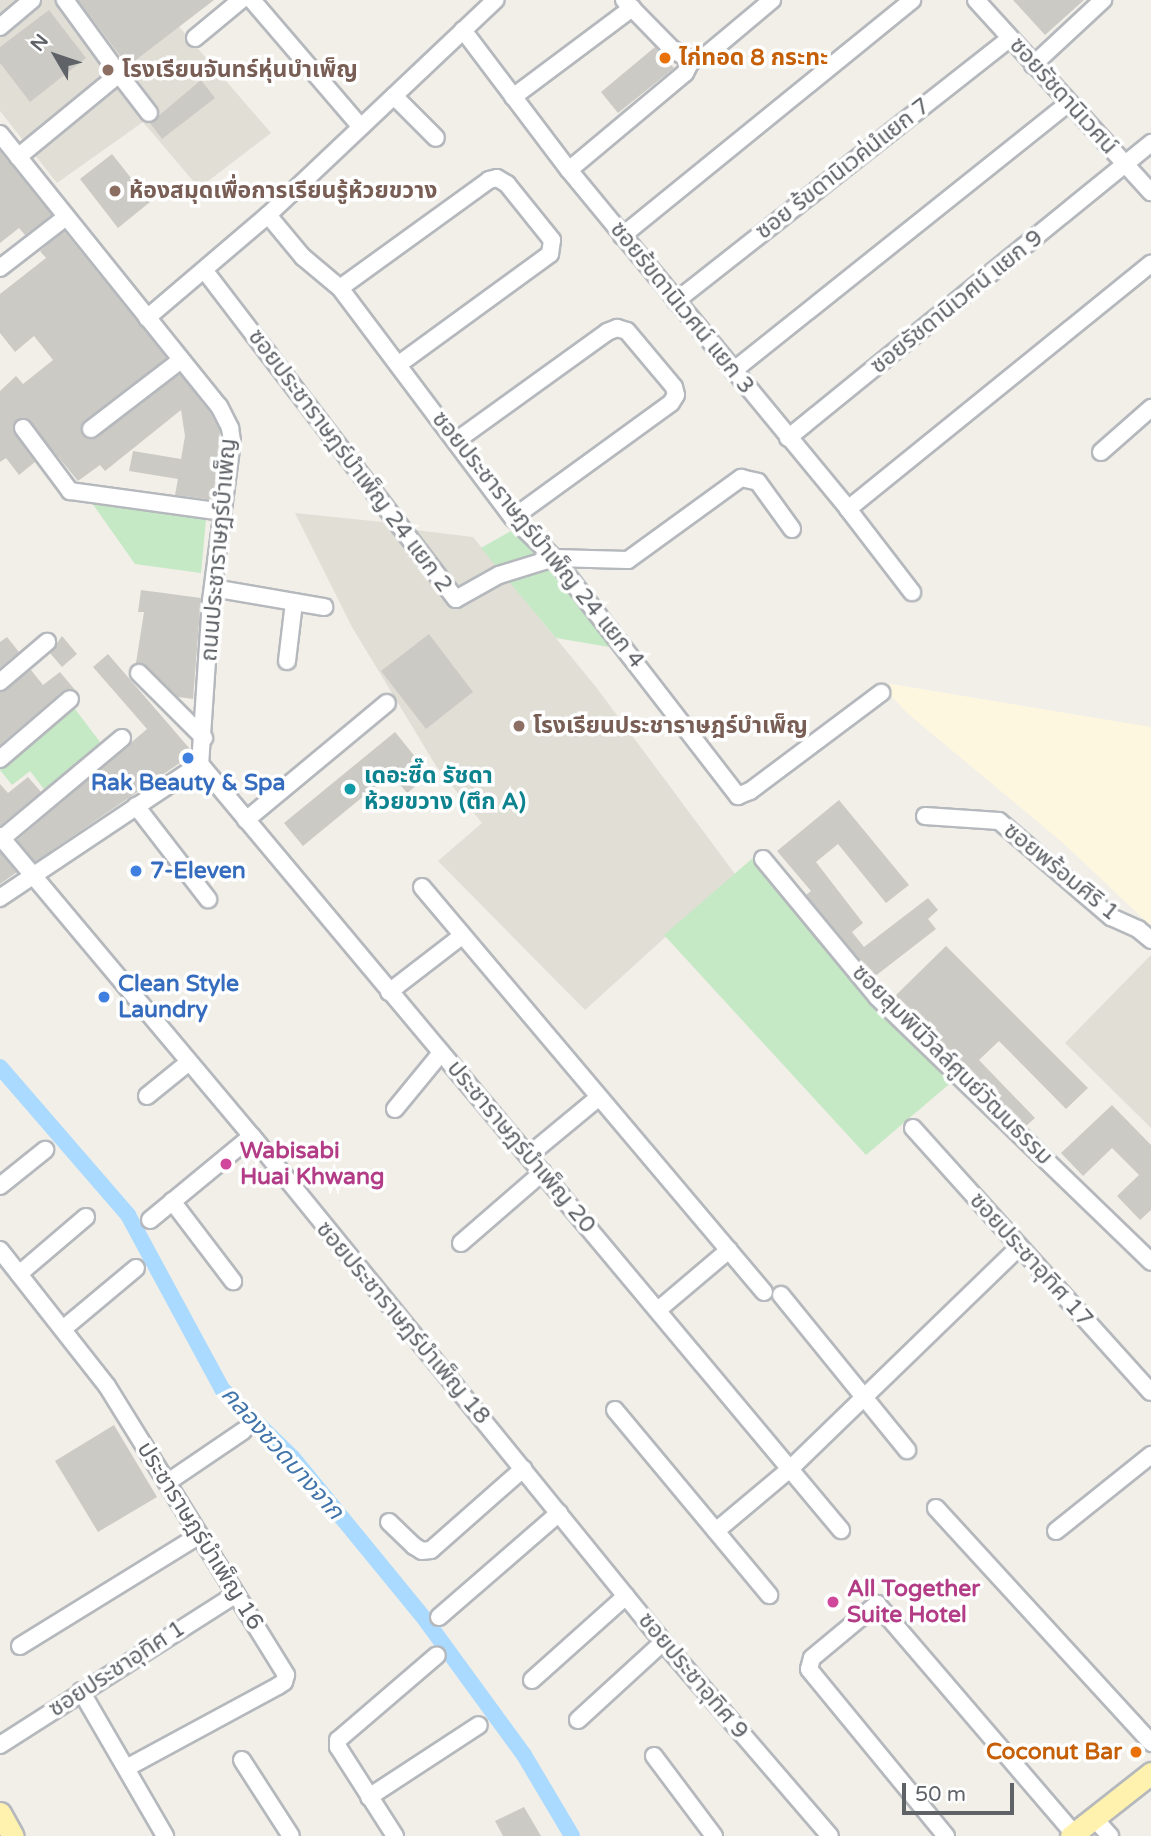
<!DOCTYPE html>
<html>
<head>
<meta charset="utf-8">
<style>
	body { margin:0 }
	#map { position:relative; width:1151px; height:1836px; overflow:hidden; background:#f1efe8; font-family:"Varela Round","Noto Sans Thai",sans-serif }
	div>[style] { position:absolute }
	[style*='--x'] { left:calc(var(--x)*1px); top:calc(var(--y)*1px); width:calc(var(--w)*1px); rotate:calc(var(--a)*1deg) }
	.commercial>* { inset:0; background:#fef7e0 }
	.education>* { inset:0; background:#e1ded6 }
	.green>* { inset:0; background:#c5e8c5 }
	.canal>* { height:16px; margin:-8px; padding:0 8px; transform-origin:8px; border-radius:8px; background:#aadaff }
	.building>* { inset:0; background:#cccac5 }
	.roads { filter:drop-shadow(2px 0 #b5b8bc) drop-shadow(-2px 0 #b5b8bc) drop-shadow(0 2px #b5b8bc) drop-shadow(0 -2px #b5b8bc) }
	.minor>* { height:16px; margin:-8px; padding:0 8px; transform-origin:8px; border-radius:8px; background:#fff }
	.major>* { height:21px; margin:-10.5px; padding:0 10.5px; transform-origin:10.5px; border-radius:10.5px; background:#fff2af }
	.dots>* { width:19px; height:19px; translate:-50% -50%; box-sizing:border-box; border:4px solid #fff; border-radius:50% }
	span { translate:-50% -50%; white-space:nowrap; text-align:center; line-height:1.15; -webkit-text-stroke:7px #fff; paint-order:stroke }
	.food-label { font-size:23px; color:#c56008; font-weight:700 }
	.left { translate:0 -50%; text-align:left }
	.right { translate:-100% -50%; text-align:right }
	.education-label { font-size:23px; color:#785e54; font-weight:700 }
	.street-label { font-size:23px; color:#5f6368 }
	.culture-label { font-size:23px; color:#0d838f; font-weight:700 }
	.shop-label { font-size:23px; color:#366cbe; font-weight:700 }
	.hotel-label { font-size:23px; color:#b23c85; font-weight:700 }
	.water-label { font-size:24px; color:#4174aa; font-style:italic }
	.north { position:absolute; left:21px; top:21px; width:70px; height:70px; -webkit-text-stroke:5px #fff; paint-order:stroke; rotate:309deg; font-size:19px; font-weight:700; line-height:28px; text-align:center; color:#5f6368 }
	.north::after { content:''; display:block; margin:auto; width:24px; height:32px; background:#5f6368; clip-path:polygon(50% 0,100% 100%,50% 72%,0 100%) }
	.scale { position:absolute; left:902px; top:1783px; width:112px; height:32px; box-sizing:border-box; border:4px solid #5f6368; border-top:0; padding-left:9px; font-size:21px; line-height:24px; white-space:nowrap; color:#5f6368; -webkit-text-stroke:5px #fff; paint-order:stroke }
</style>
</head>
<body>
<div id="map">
	<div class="commercial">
		<i style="clip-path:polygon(879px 682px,1151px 727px,1151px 926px,1062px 842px,907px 713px)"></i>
	</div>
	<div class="education">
		<i style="clip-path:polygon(0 0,156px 0,271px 133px,199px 188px,143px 122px,57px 183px,0 111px)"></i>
		<i style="clip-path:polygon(295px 513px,392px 523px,415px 530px,473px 537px,596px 687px,735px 874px,585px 1010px,438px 861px,482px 823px,436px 766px,352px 627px)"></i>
		<i style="clip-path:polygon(1151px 955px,1151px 1128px,1065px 1043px)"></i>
	</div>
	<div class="green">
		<i style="clip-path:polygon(92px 503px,206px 519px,201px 573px,135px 564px)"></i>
		<i style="clip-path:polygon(518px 527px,621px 649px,556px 638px,481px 548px)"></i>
		<i style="clip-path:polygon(72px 705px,103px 746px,47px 793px,30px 771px,12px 785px,0 770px,0 764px)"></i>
		<i style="clip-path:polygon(754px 857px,861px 989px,954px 1080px,866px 1155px,664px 935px)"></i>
	</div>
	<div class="canal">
		<i style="--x:0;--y:1067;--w:196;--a:49.1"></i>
		<i style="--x:128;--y:1215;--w:198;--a:61.6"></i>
		<i style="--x:222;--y:1389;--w:99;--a:44.2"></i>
		<i style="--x:293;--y:1458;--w:212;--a:50.7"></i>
		<i style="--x:427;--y:1622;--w:165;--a:53.9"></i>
		<i style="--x:524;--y:1755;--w:94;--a:59.3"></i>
	</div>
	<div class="building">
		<i style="clip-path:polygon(78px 0,214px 0,128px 66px)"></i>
		<i style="clip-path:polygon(1013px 0,1084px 0,1045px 35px)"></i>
		<i style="clip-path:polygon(49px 10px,86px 58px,30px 102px,0 63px,0 47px)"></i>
		<i style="clip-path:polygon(655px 47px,674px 68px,618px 113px,601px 92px)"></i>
		<i style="clip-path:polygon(201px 80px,215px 98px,162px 139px,150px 123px)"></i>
		<i style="clip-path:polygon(0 151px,52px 215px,25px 235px,19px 228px,0 243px)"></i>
		<i style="clip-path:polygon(112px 154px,150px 202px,118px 228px,80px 179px)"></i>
		<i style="clip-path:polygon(64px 231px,167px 358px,85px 421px,81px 426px,82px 435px,88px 439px,97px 437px,180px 374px,210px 412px,220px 431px,214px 500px,175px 495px,178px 479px,129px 471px,133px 451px,181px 459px,185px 436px,181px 410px,105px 471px,100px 465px,78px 481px,26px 418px,16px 420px,13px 430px,35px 462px,19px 475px,6px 458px,0 462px,0 391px,16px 376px,23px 384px,53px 360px,34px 336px,15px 352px,0 333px,0 294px,46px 258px,40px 251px)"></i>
		<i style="clip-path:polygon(141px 590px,201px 598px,193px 699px,178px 697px,146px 666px,136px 663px,144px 612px,138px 612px)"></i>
		<i style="clip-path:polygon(429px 634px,473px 692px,426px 729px,381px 671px)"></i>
		<i style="clip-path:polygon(62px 636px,77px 654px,62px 667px,50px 653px)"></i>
		<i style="clip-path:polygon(7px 637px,19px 652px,0 668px,0 642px)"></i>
		<i style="clip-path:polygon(108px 654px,190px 749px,190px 756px,35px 862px,17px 840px,147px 729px,93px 667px)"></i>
		<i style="clip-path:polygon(31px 670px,43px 685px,60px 672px,75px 690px,63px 691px,0 745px,0 692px)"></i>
		<i style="clip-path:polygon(395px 732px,430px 775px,407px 793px,394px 777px,385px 784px,382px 781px,303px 846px,284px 823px)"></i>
		<i style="clip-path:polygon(28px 777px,41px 792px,0 826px,0 784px,8px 793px)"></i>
		<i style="clip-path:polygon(839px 800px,909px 885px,886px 903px,838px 844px,816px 862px,863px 923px,852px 932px,864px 947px,928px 898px,938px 910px,928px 919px,936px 929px,874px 977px,806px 895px,811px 891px,777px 851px)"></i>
		<i style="clip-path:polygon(0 852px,17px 872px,0 884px)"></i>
		<i style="clip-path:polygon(946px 946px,1088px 1088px,1066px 1109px,999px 1041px,979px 1060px,1035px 1118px,1026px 1126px,893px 998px)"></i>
		<i style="clip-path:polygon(1112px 1105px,1151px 1145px,1151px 1210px,1140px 1220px,1117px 1196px,1139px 1175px,1112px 1148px,1083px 1176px,1061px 1153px)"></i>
		<i style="clip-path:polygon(114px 1425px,157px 1497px,98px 1532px,55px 1461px)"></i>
		<i style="clip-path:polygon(524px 1807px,541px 1836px,503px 1836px,495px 1821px)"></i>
	</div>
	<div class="roads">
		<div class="minor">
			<i style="--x:252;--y:0;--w:167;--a:49.4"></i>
			<i style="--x:624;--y:0;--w:69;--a:45.6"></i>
			<i style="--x:672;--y:49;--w:22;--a:32"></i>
			<i style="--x:691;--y:61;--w:14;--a:-17"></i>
			<i style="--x:704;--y:57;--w:89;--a:-40"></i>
			<i style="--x:976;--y:0;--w:260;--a:47.7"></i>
			<i style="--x:0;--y:27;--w:42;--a:-40.2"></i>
			<i style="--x:463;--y:30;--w:176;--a:52.9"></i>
			<i style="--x:569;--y:170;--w:439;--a:50.5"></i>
			<i style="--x:848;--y:509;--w:105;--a:52.4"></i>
			<i style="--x:195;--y:38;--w:60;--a:-39.6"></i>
			<i style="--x:1033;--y:65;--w:96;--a:-42.9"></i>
			<i style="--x:119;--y:74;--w:49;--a:52.4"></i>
			<i style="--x:394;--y:96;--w:59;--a:45"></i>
			<i style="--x:513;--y:97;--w:149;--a:-36.8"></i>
			<i style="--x:0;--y:134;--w:349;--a:51.2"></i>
			<i style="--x:219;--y:406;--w:25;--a:63"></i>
			<i style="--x:230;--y:428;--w:13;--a:81"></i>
			<i style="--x:232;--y:441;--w:160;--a:97.5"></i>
			<i style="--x:211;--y:600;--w:164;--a:93.8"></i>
			<i style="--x:200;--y:764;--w:241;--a:146.2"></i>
			<i style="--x:18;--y:157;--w:131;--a:-39.4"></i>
			<i style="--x:119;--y:74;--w:92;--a:-126.1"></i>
			<i style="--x:569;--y:170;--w:151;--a:-39.9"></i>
			<i style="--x:685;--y:73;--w:13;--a:-63"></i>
			<i style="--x:268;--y:215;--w:55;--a:50.2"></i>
			<i style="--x:303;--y:257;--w:48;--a:40"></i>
			<i style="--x:340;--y:288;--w:288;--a:53.1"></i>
			<i style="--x:513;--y:518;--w:57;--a:44.3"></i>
			<i style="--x:554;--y:558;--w:301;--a:52.3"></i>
			<i style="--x:738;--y:796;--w:13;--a:-23"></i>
			<i style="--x:750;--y:791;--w:164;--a:-36.8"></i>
			<i style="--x:622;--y:236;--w:374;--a:-39.1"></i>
			<i style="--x:0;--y:268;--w:83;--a:-37.7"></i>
			<i style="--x:205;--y:271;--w:413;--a:52.6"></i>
			<i style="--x:456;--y:599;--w:49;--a:-29.2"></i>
			<i style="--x:499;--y:575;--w:58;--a:-17.2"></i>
			<i style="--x:554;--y:558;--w:74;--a:1.5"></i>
			<i style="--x:628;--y:560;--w:140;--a:-36"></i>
			<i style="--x:741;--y:478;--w:17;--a:13"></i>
			<i style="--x:758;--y:482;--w:58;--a:54.1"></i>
			<i style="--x:340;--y:288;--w:184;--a:-35.9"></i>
			<i style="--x:489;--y:180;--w:8;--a:-14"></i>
			<i style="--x:497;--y:178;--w:12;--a:31"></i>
			<i style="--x:507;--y:184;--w:72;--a:51.2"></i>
			<i style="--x:552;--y:240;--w:14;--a:98"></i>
			<i style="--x:550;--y:254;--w:188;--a:143.9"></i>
			<i style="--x:676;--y:301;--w:425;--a:-38.2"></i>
			<i style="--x:147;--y:318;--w:159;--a:-40.4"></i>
			<i style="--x:268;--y:215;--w:313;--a:-43.4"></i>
			<i style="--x:733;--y:371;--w:428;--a:-38.6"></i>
			<i style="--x:23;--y:428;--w:79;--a:53.3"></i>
			<i style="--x:70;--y:491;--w:154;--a:7.8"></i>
			<i style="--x:91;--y:429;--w:113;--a:-37.5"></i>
			<i style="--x:788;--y:438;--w:468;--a:-39.1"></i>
			<i style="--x:456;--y:441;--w:186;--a:-35.8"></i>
			<i style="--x:607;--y:332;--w:11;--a:-22"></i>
			<i style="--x:617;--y:328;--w:10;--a:17"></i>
			<i style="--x:627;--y:331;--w:73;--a:50"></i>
			<i style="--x:674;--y:387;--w:8;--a:76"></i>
			<i style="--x:676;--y:395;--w:9;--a:122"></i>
			<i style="--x:671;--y:403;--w:195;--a:144"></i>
			<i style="--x:1101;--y:452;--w:67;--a:-41.3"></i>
			<i style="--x:848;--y:509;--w:390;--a:-39"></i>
			<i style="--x:213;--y:588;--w:113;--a:9.7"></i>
			<i style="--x:287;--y:661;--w:59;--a:-83.2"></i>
			<i style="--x:139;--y:673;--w:92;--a:45"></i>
			<i style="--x:0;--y:682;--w:62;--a:-40.4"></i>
			<i style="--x:0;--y:759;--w:92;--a:-40.6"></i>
			<i style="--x:200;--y:764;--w:999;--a:50.08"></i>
			<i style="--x:136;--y:806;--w:118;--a:52.3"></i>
			<i style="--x:925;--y:816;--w:74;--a:3.9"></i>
			<i style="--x:999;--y:821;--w:148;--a:40.6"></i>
			<i style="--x:1111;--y:917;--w:30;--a:24"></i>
			<i style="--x:1138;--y:929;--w:17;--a:40"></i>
			<i style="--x:246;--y:820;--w:183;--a:-39.7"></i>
			<i style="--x:0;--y:836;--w:392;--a:50"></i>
			<i style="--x:252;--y:1136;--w:652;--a:50.91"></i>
			<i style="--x:663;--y:1642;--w:256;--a:49.3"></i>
			<i style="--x:0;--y:840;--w:159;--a:-39.9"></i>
			<i style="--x:763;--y:859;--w:179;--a:50.4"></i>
			<i style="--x:877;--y:997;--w:381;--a:44"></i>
			<i style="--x:422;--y:887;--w:530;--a:49.82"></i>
			<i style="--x:389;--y:992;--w:93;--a:-37.6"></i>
			<i style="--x:147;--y:1096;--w:54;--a:-39"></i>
			<i style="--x:395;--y:1109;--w:72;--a:-50.6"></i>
			<i style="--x:913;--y:1128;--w:355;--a:48"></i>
			<i style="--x:529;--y:1155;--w:91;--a:-39.6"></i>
			<i style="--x:0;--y:1186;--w:58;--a:-38.7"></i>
			<i style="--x:172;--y:1201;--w:101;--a:52.7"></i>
			<i style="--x:150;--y:1220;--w:132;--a:-39.5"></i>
			<i style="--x:461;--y:1243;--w:108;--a:-40.9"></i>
			<i style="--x:0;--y:1250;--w:173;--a:51.8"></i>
			<i style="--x:107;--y:1386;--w:340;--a:58.2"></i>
			<i style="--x:286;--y:1675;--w:7;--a:106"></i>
			<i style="--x:284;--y:1682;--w:7;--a:146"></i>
			<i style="--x:278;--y:1686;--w:170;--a:151.6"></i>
			<i style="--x:19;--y:1274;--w:88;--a:-40.4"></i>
			<i style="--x:781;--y:1295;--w:200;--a:50.9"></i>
			<i style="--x:658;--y:1310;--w:93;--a:-40.2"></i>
			<i style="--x:63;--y:1329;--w:95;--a:-39.9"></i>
			<i style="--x:615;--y:1410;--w:241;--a:50.2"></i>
			<i style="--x:168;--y:1482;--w:91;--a:-34.2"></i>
			<i style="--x:936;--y:1508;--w:319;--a:47.5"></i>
			<i style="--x:389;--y:1522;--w:35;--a:44"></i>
			<i style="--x:414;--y:1546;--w:9;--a:32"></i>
			<i style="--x:422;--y:1551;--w:9;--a:-6"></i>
			<i style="--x:431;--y:1550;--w:123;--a:-41.4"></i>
			<i style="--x:716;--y:1531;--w:97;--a:-40"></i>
			<i style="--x:790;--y:1469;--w:319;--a:-44.1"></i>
			<i style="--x:1056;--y:1531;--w:122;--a:-38.7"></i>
			<i style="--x:439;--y:1617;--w:159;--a:-40.9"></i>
			<i style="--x:20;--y:1646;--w:211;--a:-31.7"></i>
			<i style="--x:532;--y:1680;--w:126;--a:-41.8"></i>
			<i style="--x:81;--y:1691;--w:168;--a:59.9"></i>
			<i style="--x:578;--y:1720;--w:115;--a:-42.5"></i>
			<i style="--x:0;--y:1745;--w:280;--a:-32.6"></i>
			<i style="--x:654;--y:1756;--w:100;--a:53.1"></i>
			<i style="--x:242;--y:1760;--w:90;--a:57.2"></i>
			<i style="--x:369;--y:1797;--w:131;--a:-33.2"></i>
			<i style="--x:1094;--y:1818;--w:24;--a:48"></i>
			<i style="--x:395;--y:1836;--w:106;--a:-122.6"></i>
			<i style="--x:338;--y:1747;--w:7;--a:-90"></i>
			<i style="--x:338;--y:1740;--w:130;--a:-40.6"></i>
			<i style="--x:946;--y:1836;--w:216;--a:-129.4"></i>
			<i style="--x:809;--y:1669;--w:11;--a:-75"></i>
			<i style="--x:812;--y:1658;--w:85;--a:-39.7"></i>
			<i style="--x:877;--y:1604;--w:303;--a:49.4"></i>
		</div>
		<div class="major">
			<i style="--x:0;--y:1813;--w:26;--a:61"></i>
			<i style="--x:1071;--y:1836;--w:102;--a:-38.2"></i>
		</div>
	</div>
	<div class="dots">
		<i style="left:665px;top:58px;background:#e8710a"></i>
		<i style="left:108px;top:70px;background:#8d6e63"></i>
		<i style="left:115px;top:191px;background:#8d6e63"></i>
		<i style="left:519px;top:726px;background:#8d6e63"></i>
		<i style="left:188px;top:758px;background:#3f7fe0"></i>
		<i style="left:350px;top:789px;background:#0f9aa8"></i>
		<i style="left:136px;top:871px;background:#3f7fe0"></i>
		<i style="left:104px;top:997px;background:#3f7fe0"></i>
		<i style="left:226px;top:1164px;background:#d1479c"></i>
		<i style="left:833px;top:1602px;background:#d1479c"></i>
		<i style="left:1136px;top:1752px;background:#e8710a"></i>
	</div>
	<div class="food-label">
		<span class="left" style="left:679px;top:58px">ไก่ทอด 8 กระทะ</span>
		<span class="right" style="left:1122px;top:1752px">Coconut Bar</span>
	</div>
	<div class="education-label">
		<span class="left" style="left:122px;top:70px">โรงเรียนจันทร์หุ่นบำเพ็ญ</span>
		<span class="left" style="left:129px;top:191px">ห้องสมุดเพื่อการเรียนรู้ห้วยขวาง</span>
		<span class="left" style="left:533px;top:726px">โรงเรียนประชาราษฎร์บำเพ็ญ</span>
	</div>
	<div class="street-label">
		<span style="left:1063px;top:96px;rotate:48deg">ซอยรัชดานิเวศน์</span>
		<span style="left:843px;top:169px;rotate:-38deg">ซอย ร้ขดานิเวค่นํแยก 7</span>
		<span style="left:957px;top:302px;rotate:-39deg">ซอยรัชดานิเวศน์ แยก 9</span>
		<span style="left:682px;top:308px;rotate:51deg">ซอยร้ขดานิเวศน์ แยก 3</span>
		<span style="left:350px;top:461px;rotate:53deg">ซอยประชาราษฎร์บำเพ็ญ 24 แยก 2</span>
		<span style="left:538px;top:540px;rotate:51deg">ซอยประชาราษฎร์บำเพ็ญ 24 แยก 4</span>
		<span style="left:219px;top:550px;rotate:-85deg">ถนนประชาราษฎร์บำเพ็ญ</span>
		<span style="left:1061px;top:872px;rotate:39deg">ซอยพร้อมศิริ 1</span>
		<span style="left:952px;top:1065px;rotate:45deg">ซอยลุมพินีวิลล์ศูนย์วัฒนธรรม</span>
		<span style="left:521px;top:1147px;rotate:50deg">ประชาราษฎร์บำเพ็ญ 20</span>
		<span style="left:1031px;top:1260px;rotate:48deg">ซอยประชาอุทิศ 17</span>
		<span style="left:403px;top:1323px;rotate:50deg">ซอยประชาราษฎร์บำเพ็ญ 18</span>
		<span style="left:200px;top:1536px;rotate:58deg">ประชาราษฎร์บำเพ็ญ 16</span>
		<span style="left:117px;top:1669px;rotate:-33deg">ซอยประชาอุทิศ 1</span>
		<span style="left:693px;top:1676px;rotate:50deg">ซอยประชาอุทิศ 9</span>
	</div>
	<div class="culture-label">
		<span class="left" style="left:364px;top:789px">เดอะซี๊ด รัชดา<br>ห้วยขวาง (ตึก A)</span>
	</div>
	<div class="shop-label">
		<span style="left:188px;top:783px">Rak Beauty &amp; Spa</span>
		<span class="left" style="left:150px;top:871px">7-Eleven</span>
		<span class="left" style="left:118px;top:997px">Clean Style<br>Laundry</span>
	</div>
	<div class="hotel-label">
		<span class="left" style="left:240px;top:1164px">Wabisabi<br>Huai Khwang</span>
		<span class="left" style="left:847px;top:1602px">All Together<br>Suite Hotel</span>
	</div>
	<div class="water-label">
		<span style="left:282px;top:1453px;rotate:48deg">คลองชวดบางจาก</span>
	</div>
	<div class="north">N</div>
	<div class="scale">50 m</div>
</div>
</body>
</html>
